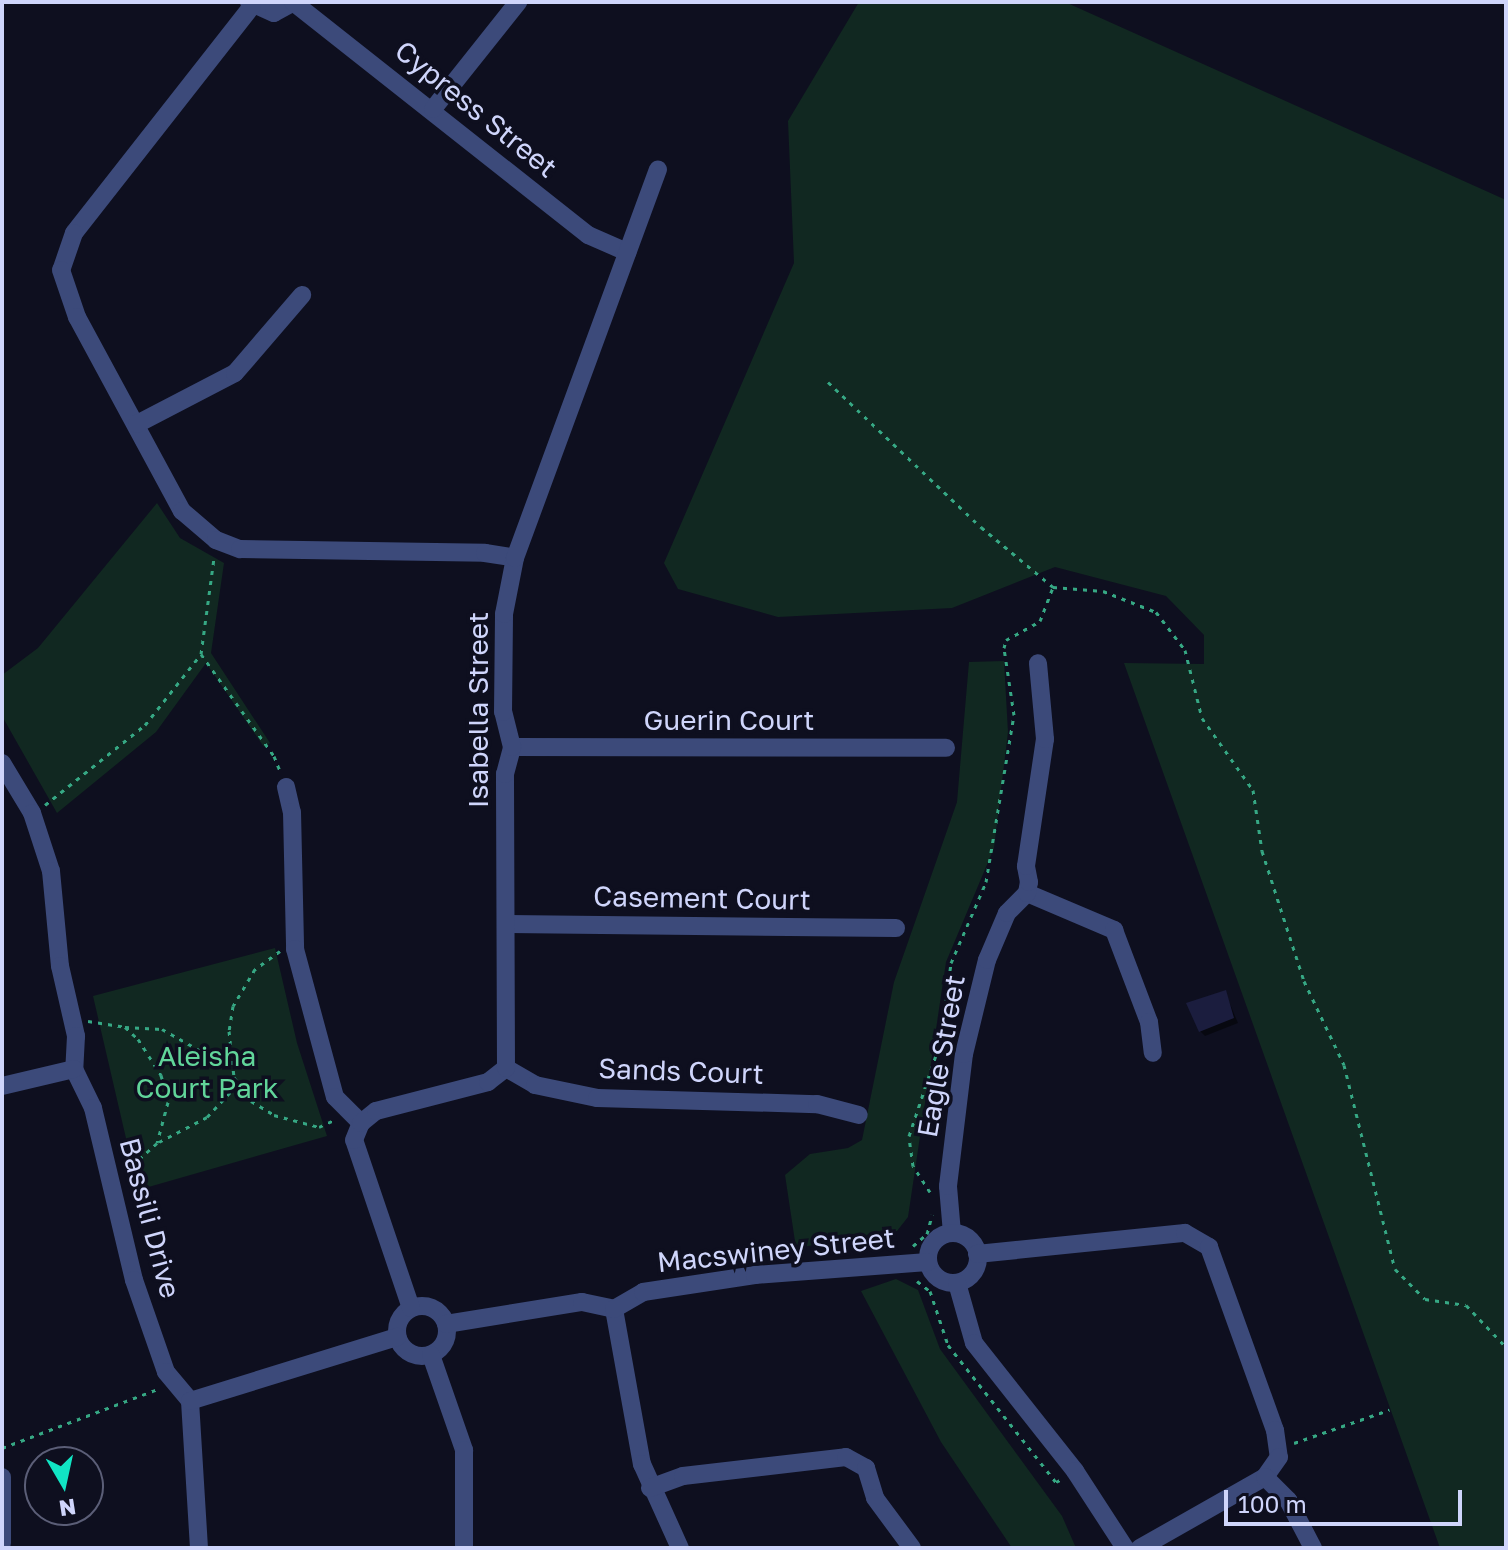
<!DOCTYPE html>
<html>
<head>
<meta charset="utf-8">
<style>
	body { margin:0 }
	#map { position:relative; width:1508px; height:1550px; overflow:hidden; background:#0e0f1f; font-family:"Golos Text",sans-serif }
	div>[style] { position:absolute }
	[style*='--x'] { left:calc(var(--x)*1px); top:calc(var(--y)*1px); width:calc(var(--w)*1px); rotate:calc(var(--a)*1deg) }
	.green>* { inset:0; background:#112821 }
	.shadow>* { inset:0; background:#0007 }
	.building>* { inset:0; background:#1b1d3e }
	.path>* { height:3px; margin-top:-1.5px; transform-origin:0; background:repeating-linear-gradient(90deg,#36a884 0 4px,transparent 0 10px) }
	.minor>* { height:18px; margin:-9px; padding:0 9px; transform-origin:9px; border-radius:9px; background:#3c4a7a }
	.minor>.ring { margin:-9px; padding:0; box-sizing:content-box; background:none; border:18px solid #3c4a7a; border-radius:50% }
	span { translate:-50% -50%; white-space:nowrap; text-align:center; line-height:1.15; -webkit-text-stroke:7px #0e0f1f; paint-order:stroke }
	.street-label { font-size:28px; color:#cfd5fb }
	.park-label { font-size:28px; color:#61d59a }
	.frame { position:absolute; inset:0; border:4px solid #cfd5fb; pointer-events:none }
	.north { position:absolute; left:24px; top:1446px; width:80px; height:80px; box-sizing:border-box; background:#0e0f1f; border:2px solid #5b5e77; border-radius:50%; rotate:171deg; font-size:22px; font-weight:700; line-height:32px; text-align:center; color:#cfd5fb }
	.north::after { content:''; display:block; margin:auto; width:28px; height:36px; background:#11e5c4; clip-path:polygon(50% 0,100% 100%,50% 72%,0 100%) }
	.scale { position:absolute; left:1224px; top:1490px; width:238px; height:36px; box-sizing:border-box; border:4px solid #cfd5fb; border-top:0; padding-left:10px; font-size:24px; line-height:28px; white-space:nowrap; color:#cfd5fb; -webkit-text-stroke:6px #0e0f1f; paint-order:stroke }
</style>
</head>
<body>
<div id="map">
	<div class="green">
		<i style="clip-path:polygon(859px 2px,1065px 2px,1506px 200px,1506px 1548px,1440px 1548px,1124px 663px,1204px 664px,1204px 635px,1166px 596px,1055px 567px,952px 608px,778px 617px,678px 589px,664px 563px,794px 263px,788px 121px)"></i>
		<i style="clip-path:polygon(157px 503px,180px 538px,224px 563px,211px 653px,270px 743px,264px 747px,206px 663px,156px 732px,57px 813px,2px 716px,2px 675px,38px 648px)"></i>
		<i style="clip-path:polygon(1004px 661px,1008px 732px,994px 848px,946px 962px,908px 1217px,897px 1231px,796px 1248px,785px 1175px,810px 1154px,848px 1148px,862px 1140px,894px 982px,957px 802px,969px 662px)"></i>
		<i style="clip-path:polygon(275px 948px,297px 1043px,327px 1136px,138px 1190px,93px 996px)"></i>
		<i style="clip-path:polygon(896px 1279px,918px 1290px,940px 1349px,1062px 1516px,1076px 1548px,1012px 1548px,941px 1442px,861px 1291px)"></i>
	</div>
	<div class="shadow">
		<i style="clip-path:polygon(1225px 992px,1238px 1023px,1205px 1036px,1200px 1031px)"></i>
	</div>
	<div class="building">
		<i style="clip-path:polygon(1226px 990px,1234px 1018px,1199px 1032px,1186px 1003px)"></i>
	</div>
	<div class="path">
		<i style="--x:828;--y:382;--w:211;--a:43.5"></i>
		<i style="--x:981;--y:527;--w:94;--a:39.8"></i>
		<i style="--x:1053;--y:587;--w:50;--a:4.6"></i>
		<i style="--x:1103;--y:591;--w:57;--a:21.6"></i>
		<i style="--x:1156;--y:612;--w:48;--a:52.7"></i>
		<i style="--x:1185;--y:650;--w:70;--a:76"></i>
		<i style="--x:1202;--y:718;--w:88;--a:54.7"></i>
		<i style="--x:1253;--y:790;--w:62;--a:81.6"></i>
		<i style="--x:1262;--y:851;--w:137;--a:72.1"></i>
		<i style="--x:1304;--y:981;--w:93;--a:64.5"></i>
		<i style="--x:1344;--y:1065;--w:210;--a:76"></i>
		<i style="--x:1395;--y:1269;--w:42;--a:45"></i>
		<i style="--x:1425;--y:1299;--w:41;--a:8.3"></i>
		<i style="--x:1466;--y:1305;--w:58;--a:46.4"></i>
		<i style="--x:201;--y:654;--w:125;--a:54.4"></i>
		<i style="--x:274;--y:756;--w:18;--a:68"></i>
		<i style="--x:45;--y:805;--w:128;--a:-38.7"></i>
		<i style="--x:145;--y:725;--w:90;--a:-51.7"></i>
		<i style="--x:201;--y:654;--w:97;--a:-82.3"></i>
		<i style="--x:280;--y:951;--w:31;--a:144"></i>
		<i style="--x:255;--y:969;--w:43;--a:120.7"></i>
		<i style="--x:233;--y:1006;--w:25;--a:99"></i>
		<i style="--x:229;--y:1031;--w:46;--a:83.8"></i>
		<i style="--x:234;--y:1077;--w:29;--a:55"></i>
		<i style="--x:251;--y:1101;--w:27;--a:31"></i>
		<i style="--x:274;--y:1115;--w:47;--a:14.9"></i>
		<i style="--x:319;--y:1127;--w:17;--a:-25"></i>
		<i style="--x:88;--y:1021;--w:37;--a:9"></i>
		<i style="--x:125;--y:1027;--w:18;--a:43"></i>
		<i style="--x:138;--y:1039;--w:43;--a:57.4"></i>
		<i style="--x:161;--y:1075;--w:28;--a:75"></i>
		<i style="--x:168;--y:1102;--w:42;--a:105"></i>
		<i style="--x:157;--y:1143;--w:43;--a:137.8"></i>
		<i style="--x:125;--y:1027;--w:37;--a:3"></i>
		<i style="--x:162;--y:1029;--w:79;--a:29.5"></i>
		<i style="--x:159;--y:1142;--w:54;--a:-27.5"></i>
		<i style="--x:207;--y:1117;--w:35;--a:-47"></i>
		<i style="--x:231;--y:1091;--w:14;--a:-78"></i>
		<i style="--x:930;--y:1192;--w:31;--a:-123"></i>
		<i style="--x:913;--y:1166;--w:30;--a:-98"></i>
		<i style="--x:909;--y:1136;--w:101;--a:-71.6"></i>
		<i style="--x:941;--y:1040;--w:78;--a:-82.6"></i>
		<i style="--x:951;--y:963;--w:88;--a:-66.6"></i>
		<i style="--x:986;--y:882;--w:169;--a:-80.5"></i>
		<i style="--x:1014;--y:715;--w:68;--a:-98.5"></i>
		<i style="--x:1004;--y:648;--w:8;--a:-76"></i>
		<i style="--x:1006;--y:640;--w:39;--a:-29"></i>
		<i style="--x:1040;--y:621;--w:36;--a:-69"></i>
		<i style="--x:913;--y:1246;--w:18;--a:-41"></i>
		<i style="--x:927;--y:1234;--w:20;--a:-75"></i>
		<i style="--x:917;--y:1281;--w:16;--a:38"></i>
		<i style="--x:930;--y:1291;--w:57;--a:71.6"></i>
		<i style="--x:948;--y:1345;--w:174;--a:51.8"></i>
		<i style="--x:1056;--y:1482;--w:7;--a:-27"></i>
		<i style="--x:1294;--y:1443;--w:101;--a:-19.2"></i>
		<i style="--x:2;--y:1448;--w:167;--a:-20.7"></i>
	</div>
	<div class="minor">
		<i style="--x:249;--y:2;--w:27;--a:24"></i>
		<i style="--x:274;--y:13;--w:23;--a:-29"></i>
		<i style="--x:293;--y:2;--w:376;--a:38.3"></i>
		<i style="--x:588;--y:235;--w:43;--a:23.6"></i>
		<i style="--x:252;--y:6;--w:288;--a:128.1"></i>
		<i style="--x:74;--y:233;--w:39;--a:109"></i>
		<i style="--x:61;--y:270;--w:50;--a:71.2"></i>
		<i style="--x:77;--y:317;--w:221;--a:61.6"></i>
		<i style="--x:182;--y:511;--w:45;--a:40.5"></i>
		<i style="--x:216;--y:540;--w:26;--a:21"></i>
		<i style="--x:240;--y:549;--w:245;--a:0.9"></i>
		<i style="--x:485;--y:553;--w:30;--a:9"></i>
		<i style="--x:433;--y:109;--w:137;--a:-51.5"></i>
		<i style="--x:137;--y:424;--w:110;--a:-27.5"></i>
		<i style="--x:235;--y:373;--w:103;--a:-49.3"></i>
		<i style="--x:512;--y:747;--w:434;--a:0.1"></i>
		<i style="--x:2;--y:763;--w:58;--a:59"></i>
		<i style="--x:32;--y:813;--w:61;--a:71.9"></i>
		<i style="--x:51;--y:871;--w:95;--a:84.6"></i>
		<i style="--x:60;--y:966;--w:72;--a:77.1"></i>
		<i style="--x:76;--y:1036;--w:33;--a:93"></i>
		<i style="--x:74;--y:1069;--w:43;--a:64"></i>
		<i style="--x:93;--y:1108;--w:177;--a:76.6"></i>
		<i style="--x:134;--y:1280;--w:97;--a:70.8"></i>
		<i style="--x:166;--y:1372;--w:38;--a:50"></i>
		<i style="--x:190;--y:1401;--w:147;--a:86.5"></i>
		<i style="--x:286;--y:787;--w:26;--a:77"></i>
		<i style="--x:292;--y:812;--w:137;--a:88.7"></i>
		<i style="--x:295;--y:949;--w:153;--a:74.9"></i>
		<i style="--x:335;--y:1097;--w:37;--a:45"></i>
		<i style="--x:1027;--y:893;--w:95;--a:23"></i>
		<i style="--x:1114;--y:930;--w:98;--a:69.2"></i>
		<i style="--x:1149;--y:1022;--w:31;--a:83"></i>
		<i style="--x:507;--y:924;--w:389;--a:0.6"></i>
		<i style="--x:506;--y:1068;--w:34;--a:30"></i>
		<i style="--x:535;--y:1085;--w:63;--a:11.8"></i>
		<i style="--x:597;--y:1098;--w:220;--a:1.6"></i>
		<i style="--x:817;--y:1104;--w:43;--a:14.7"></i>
		<i style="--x:2;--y:1086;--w:74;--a:-13.3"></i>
		<i style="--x:952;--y:1233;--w:47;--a:-94.9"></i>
		<i style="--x:948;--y:1186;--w:133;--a:-83.1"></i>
		<i style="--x:964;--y:1054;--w:97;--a:-76.3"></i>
		<i style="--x:987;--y:960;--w:51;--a:-66.9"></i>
		<i style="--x:1007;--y:913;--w:28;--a:-45"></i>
		<i style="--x:1027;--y:893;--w:11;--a:-80"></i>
		<i style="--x:1029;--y:882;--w:16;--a:-101"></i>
		<i style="--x:1026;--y:866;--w:128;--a:-81.5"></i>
		<i style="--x:1045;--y:739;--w:76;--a:-95.3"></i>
		<i class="ring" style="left:928px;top:1233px;width:32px;height:32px"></i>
		<i style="--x:977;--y:1254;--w:209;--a:-5.8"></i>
		<i style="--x:1185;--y:1233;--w:28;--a:30"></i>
		<i style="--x:1209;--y:1247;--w:195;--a:70.2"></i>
		<i style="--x:1275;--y:1430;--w:27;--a:82"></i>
		<i style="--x:1279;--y:1457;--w:24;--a:125"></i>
		<i style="--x:1265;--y:1477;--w:144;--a:150.4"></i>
		<i style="--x:957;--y:1283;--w:62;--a:74.2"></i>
		<i style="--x:974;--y:1343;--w:163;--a:51.7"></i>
		<i style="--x:1075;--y:1471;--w:92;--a:57"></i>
		<i class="ring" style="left:397px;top:1306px;width:32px;height:32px"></i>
		<i style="--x:411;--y:1308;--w:177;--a:-108.7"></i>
		<i style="--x:354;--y:1140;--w:18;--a:-68"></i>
		<i style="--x:361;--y:1123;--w:19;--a:-39"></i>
		<i style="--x:376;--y:1111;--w:116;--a:-14.5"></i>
		<i style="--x:488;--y:1082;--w:23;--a:-38"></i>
		<i style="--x:506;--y:1068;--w:294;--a:-90.2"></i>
		<i style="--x:505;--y:774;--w:28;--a:-75"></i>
		<i style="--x:512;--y:747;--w:36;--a:-104"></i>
		<i style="--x:503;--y:712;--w:98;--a:-89.4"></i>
		<i style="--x:504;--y:614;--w:57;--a:-78.9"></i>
		<i style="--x:515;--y:558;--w:414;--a:-69.8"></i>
		<i style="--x:614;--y:1309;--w:158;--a:79.8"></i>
		<i style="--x:642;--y:1464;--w:92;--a:65.7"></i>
		<i style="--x:446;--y:1324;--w:138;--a:-9.2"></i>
		<i style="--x:582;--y:1302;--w:33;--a:12"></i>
		<i style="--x:614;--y:1309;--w:34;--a:-30"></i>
		<i style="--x:643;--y:1292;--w:113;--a:-8.6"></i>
		<i style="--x:755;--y:1275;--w:173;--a:-4.3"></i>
		<i style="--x:431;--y:1355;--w:101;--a:70.8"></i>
		<i style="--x:464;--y:1450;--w:98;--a:90"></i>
		<i style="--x:190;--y:1401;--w:217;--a:-17.2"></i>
		<i style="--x:2;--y:1477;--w:66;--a:90"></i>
		<i style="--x:1265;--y:1477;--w:33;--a:45"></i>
		<i style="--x:1288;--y:1500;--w:54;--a:62.5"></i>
		<i style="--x:650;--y:1488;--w:35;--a:-20"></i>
		<i style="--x:683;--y:1476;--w:164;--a:-6.6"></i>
		<i style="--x:846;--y:1457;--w:23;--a:29"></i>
		<i style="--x:866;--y:1468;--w:31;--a:73"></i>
		<i style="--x:875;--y:1498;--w:62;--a:53.5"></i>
	</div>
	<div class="street-label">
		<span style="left:476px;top:109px;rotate:39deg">Cypress Street</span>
		<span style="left:478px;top:710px;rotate:-90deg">Isabella Street</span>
		<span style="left:729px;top:720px">Guerin Court</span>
		<span style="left:702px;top:898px;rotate:1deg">Casement Court</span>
		<span style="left:941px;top:1056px;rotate:-80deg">Eagle Street</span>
		<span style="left:681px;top:1071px;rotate:2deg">Sands Court</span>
		<span style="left:150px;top:1218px;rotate:75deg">Bassili Drive</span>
		<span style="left:776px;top:1250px;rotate:-6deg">Macswiney Street</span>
	</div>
	<div class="park-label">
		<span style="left:207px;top:1072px">Aleisha<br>Court Park</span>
	</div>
	<div class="frame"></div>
	<div class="north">N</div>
	<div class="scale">100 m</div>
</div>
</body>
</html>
